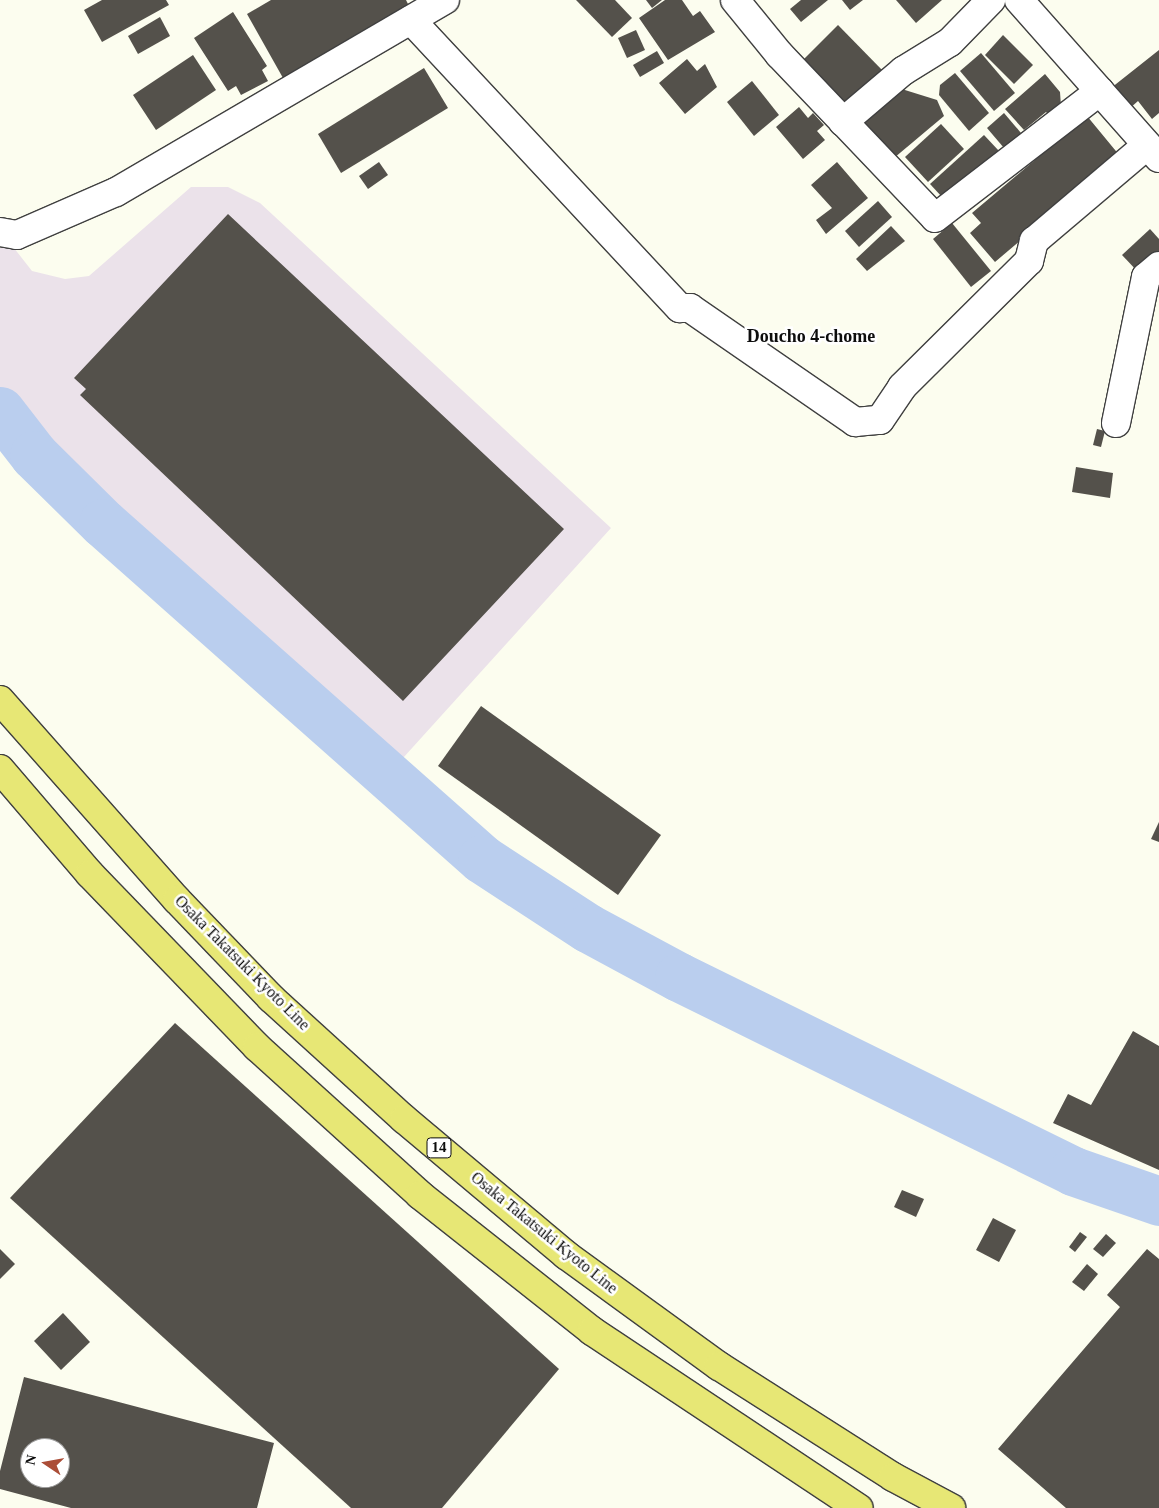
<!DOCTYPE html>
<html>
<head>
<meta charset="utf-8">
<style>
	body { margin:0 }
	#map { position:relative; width:1159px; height:1508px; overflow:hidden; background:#fcfdef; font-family:Georgia,serif }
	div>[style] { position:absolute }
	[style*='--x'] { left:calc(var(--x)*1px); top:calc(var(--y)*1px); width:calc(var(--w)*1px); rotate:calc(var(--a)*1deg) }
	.industrial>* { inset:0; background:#ebe2ea }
	.stream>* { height:8px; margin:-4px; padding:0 4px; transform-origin:4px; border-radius:4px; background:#baceee }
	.river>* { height:49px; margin:-24.5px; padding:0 24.5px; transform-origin:24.5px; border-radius:24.5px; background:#baceee }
	.building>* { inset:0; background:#54514b }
	.roads { filter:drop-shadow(1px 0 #404040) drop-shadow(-1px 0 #404040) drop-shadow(0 1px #404040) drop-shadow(0 -1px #404040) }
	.minor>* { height:28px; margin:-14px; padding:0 14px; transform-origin:14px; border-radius:14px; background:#fff }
	.major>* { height:28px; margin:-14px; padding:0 14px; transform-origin:14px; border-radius:14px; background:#e7e775 }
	span { translate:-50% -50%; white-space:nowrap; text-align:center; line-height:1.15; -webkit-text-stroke:5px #fff; paint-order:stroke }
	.shield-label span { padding:1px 4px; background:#fff; border:1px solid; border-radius:4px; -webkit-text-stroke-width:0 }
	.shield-label { font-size:15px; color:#0d0d0d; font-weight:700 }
	.street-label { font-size:16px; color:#0d0d0d }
	.neighbourhood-label { font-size:18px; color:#0d0d0d; font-weight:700 }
	.north { position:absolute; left:20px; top:1438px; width:50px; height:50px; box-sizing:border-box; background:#fff; border:1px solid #9e9e9e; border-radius:50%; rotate:282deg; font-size:14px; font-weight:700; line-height:20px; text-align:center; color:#0d0d0d }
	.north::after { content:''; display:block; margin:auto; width:18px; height:22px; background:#ab4d37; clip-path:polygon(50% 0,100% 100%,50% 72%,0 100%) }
</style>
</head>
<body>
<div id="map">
	<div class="industrial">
		<i style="clip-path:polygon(191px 187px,228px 187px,260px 203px,611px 528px,394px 768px,34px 441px,0 393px,0 248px,14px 248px,32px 271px,65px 279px,89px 276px)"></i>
	</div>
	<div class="stream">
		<i style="--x:0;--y:441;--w:24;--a:54"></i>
		<i style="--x:14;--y:460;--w:155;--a:43.7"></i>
		<i style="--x:126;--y:567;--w:458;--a:41.3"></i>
		<i style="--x:470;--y:869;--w:121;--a:35.3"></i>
		<i style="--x:569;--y:939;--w:556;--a:26.47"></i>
		<i style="--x:1067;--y:1187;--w:98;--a:19.7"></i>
	</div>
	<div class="river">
		<i style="--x:0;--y:411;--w:56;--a:52.3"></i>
		<i style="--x:34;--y:455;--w:97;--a:44.6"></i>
		<i style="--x:103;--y:523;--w:506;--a:41.56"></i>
		<i style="--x:482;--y:859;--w:126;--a:33.1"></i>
		<i style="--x:588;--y:928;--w:103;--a:28.3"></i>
		<i style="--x:679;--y:977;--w:439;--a:26.2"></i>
		<i style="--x:1073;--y:1171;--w:91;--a:19.2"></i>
	</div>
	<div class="building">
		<i style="clip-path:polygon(102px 0,166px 0,169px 5px,102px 42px,84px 10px)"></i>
		<i style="clip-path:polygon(271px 0,406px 0,409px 6px,283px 78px,247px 14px)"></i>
		<i style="clip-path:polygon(576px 0,615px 0,632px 18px,612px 37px)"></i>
		<i style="clip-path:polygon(646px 0,662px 0,652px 8px)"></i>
		<i style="clip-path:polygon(665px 0,682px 0,693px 16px,700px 11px,715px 32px,668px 60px,639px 18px)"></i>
		<i style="clip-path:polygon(801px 0,828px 0,801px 22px,790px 9px)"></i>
		<i style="clip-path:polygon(842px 0,863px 0,850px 10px)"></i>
		<i style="clip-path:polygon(896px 0,942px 0,916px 23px)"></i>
		<i style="clip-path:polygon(233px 12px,267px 66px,262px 70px,268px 81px,241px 95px,236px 86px,228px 91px,194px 38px)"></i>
		<i style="clip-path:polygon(160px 17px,170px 36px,138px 54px,128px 36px)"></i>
		<i style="clip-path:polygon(838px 25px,884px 72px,848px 108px,802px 61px)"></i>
		<i style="clip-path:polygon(636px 30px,645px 50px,627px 58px,618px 38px)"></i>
		<i style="clip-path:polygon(1003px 35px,1033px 65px,1014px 84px,985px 55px)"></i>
		<i style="clip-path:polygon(1159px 50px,1159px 113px,1152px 119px,1138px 101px,1129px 109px,1111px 88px)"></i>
		<i style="clip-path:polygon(657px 51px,664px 63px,640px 77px,633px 65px)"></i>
		<i style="clip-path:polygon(981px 53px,1015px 93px,994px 111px,960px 71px)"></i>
		<i style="clip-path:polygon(193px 55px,216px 90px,156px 130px,133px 95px)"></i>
		<i style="clip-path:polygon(687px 59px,697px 71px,705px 64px,717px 87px,685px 114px,659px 83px)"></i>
		<i style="clip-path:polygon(424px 68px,448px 108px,341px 173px,318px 134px)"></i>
		<i style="clip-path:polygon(955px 73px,989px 113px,969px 131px,939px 95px,940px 85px)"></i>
		<i style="clip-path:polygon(1045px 74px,1060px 92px,1061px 106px,1050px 116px,1046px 112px,1024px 130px,1005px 109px)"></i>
		<i style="clip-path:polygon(752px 81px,779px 115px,754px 136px,727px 102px)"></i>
		<i style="clip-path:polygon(892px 86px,937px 100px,944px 116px,894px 158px,858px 114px)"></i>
		<i style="clip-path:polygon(799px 107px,808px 118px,813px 113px,824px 125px,817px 131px,825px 140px,803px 159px,776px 127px)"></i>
		<i style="clip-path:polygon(1004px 113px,1021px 133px,1004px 148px,987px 128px)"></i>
		<i style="clip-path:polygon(1087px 116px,1120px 156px,995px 262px,970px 233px,981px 223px,972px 213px)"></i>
		<i style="clip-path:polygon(941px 124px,964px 149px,928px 182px,905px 157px)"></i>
		<i style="clip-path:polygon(984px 135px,999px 151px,942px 197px,930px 184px)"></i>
		<i style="clip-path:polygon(379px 162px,388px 175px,368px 189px,359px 176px)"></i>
		<i style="clip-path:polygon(837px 162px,868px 198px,826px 234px,816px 220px,832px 208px,811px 185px)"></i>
		<i style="clip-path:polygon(878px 201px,892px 217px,859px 247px,845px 231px)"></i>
		<i style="clip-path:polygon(228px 214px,564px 529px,403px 701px,80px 395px,86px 389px,74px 378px)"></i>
		<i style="clip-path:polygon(952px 223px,991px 271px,971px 287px,933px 239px)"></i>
		<i style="clip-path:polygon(891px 226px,905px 241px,867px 271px,856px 259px)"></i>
		<i style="clip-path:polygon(1150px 229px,1159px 239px,1159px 254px,1139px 273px,1122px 255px)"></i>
		<i style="clip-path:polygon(1097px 429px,1105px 431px,1101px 447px,1093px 445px)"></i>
		<i style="clip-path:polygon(1076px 467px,1113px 473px,1110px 498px,1072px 492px)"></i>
		<i style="clip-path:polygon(481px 706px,661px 835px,618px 895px,438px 766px)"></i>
		<i style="clip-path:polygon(1159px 822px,1159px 842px,1151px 839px)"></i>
		<i style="clip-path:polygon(175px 1023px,559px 1369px,442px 1508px,351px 1508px,10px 1198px)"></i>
		<i style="clip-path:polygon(1133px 1031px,1159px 1046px,1159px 1170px,1053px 1123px,1068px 1094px,1091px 1105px)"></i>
		<i style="clip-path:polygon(902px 1190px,924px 1199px,916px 1217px,894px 1207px)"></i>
		<i style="clip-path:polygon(993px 1218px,1016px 1230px,999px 1262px,976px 1250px)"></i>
		<i style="clip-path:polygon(1080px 1232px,1087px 1237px,1075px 1252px,1069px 1247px)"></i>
		<i style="clip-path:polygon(1106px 1234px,1116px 1243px,1103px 1257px,1093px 1249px)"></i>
		<i style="clip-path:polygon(0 1249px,15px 1264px,0 1279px)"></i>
		<i style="clip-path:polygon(1147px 1249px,1159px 1259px,1159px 1508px,1066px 1508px,998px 1449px,1120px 1307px,1107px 1295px)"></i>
		<i style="clip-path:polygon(1087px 1264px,1098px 1274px,1084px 1291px,1072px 1282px)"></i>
		<i style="clip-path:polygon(63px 1313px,90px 1342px,61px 1370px,34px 1341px)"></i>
		<i style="clip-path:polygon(evenodd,24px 1377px,274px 1443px,257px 1508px,71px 1508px,0 1489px,0 1471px,24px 1377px,30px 1448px,60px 1448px,60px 1478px,30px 1478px,30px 1448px)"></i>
	</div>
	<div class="roads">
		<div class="minor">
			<i style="--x:735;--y:0;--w:70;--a:50.8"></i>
			<i style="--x:779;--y:54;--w:226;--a:46.4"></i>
			<i style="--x:935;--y:218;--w:208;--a:-37.6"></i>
			<i style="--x:1019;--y:0;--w:211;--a:48.5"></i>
			<i style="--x:411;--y:20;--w:394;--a:47"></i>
			<i style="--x:680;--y:308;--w:10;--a:0"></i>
			<i style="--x:690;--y:308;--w:201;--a:34.6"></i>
			<i style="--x:855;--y:422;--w:25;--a:-5"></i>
			<i style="--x:880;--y:420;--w:40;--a:-56"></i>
			<i style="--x:902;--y:387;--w:179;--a:-44.8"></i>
			<i style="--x:1029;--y:261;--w:21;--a:-76"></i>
			<i style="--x:1034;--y:241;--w:148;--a:-40.3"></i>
			<i style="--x:843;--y:122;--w:79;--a:-40.4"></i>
			<i style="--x:903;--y:71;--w:55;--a:-31.7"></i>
			<i style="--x:950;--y:42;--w:59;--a:-45.7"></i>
			<i style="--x:0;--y:232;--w:17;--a:10"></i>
			<i style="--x:17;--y:235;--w:108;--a:-23.5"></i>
			<i style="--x:116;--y:192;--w:381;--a:-30.3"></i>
			<i style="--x:1116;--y:423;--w:149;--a:-78.4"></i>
			<i style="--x:1146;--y:277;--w:17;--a:-40"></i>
		</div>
		<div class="major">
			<i style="--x:0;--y:700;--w:267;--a:48.5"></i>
			<i style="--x:177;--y:900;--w:136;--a:46.2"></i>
			<i style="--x:271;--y:998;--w:180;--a:42.3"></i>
			<i style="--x:404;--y:1119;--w:212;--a:40"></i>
			<i style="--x:566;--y:1255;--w:189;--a:36"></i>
			<i style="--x:719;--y:1366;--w:206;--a:32.5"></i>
			<i style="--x:893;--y:1477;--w:66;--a:28.1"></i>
			<i style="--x:0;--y:769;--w:138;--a:49.4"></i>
			<i style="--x:90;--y:874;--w:240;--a:46"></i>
			<i style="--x:257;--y:1047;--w:220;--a:42.2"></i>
			<i style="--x:420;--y:1195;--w:219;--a:38.3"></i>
			<i style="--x:592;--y:1331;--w:320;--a:33.6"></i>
		</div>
	</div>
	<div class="shield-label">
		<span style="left:439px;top:1148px">14</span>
	</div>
	<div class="street-label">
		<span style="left:242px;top:963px;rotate:45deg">Osaka Takatsuki Kyoto Line</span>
		<span style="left:544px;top:1233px;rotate:39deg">Osaka Takatsuki Kyoto Line</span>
	</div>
	<div class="neighbourhood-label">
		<span style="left:811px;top:336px">Doucho 4-chome</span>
	</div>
	<div class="north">N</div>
</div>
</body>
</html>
